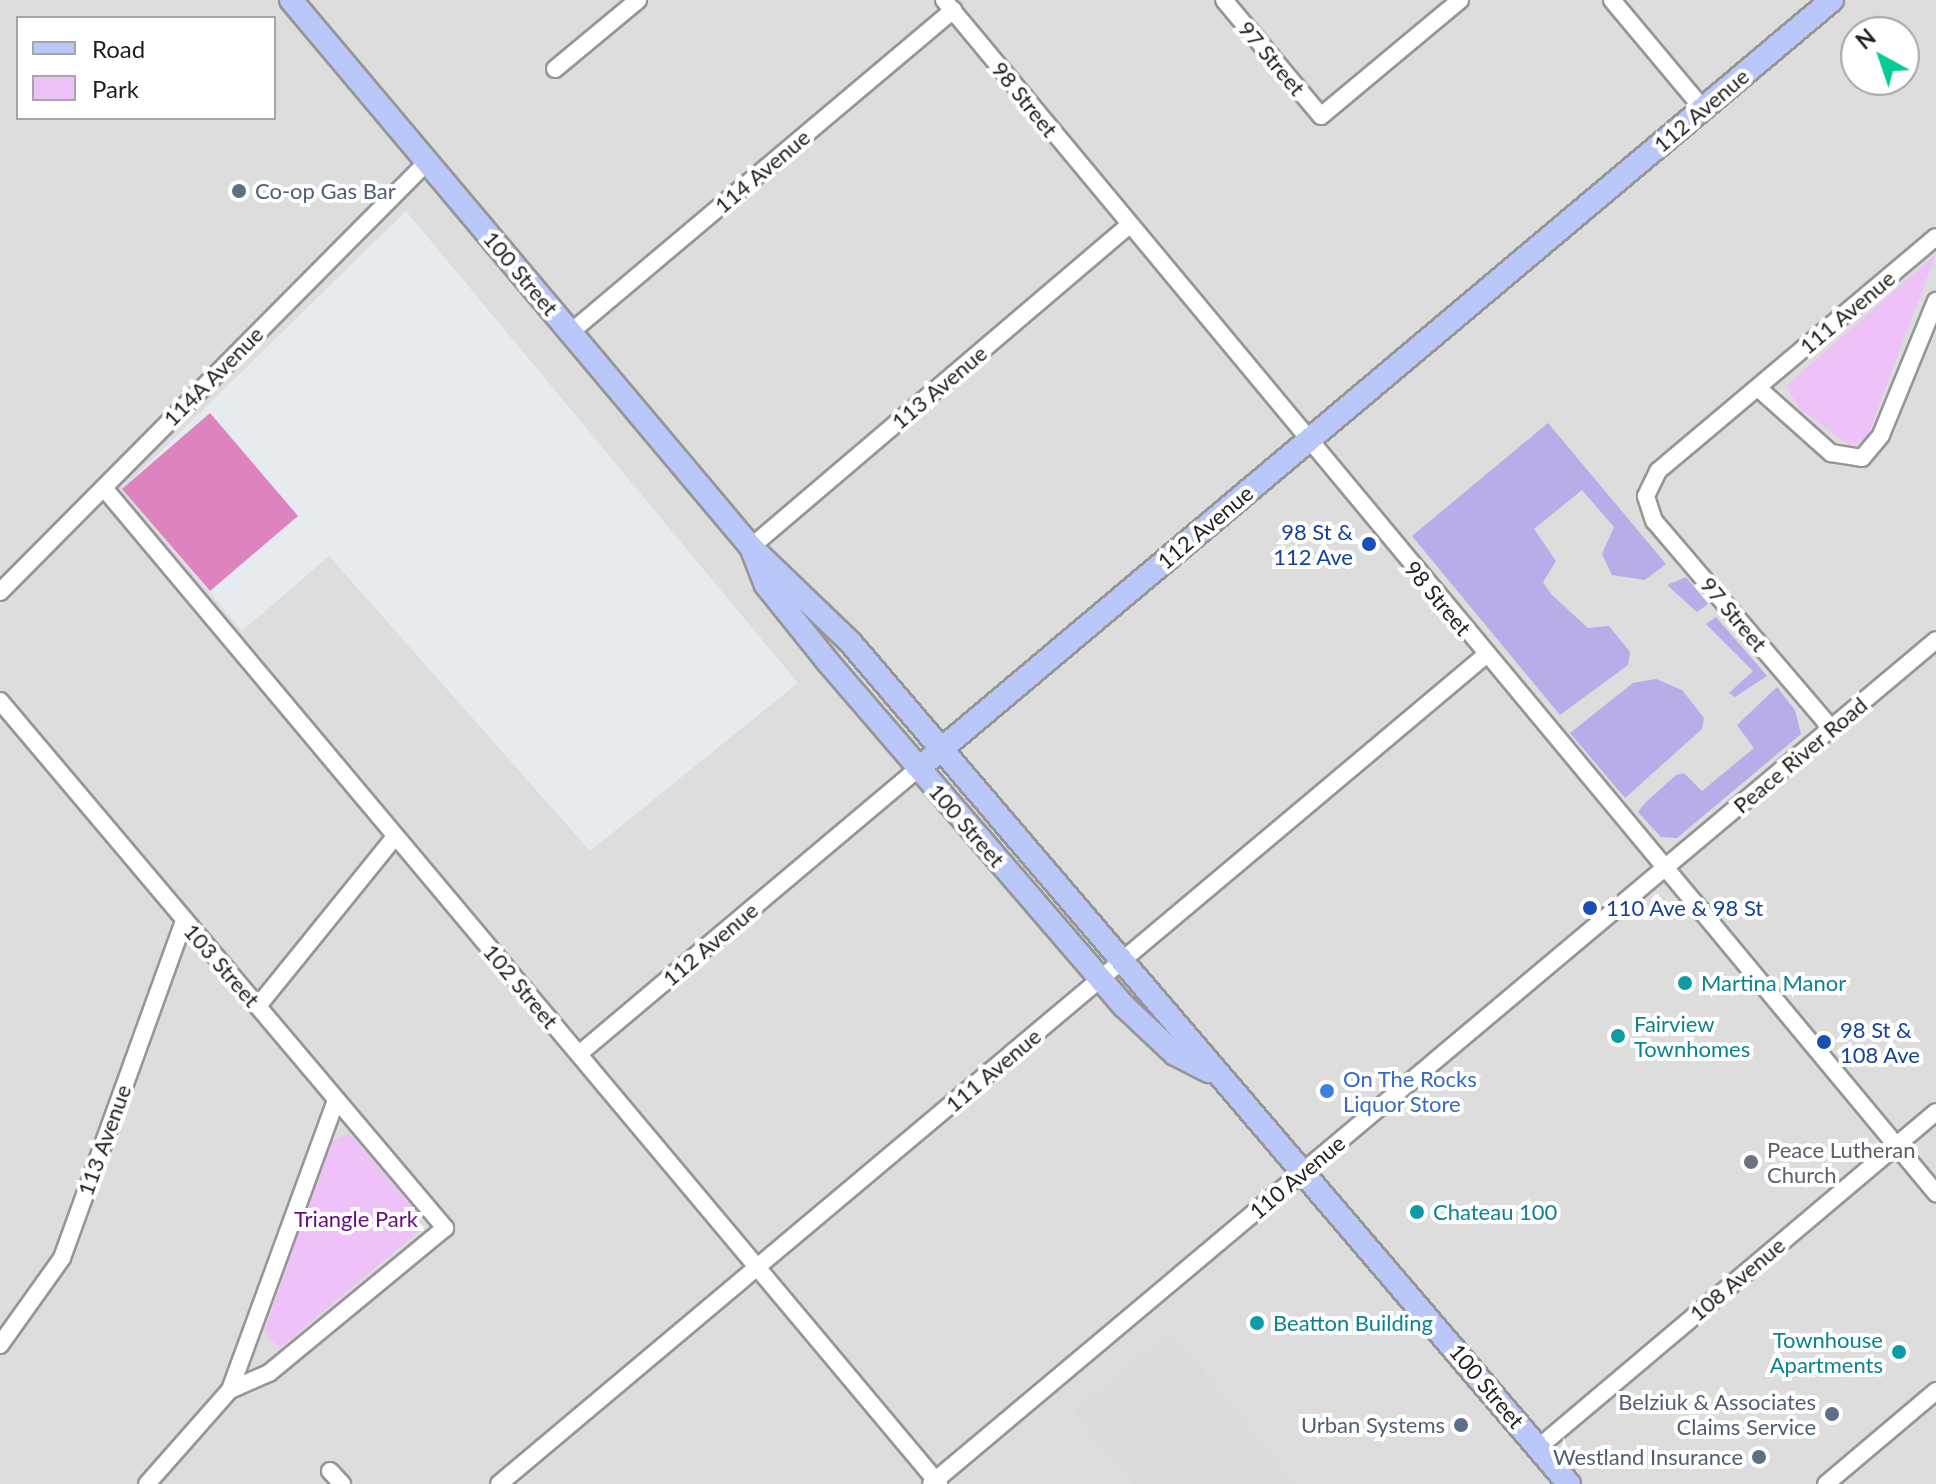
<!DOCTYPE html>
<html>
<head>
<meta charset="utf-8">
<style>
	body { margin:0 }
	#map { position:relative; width:1936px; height:1484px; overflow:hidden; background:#e5ebef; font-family:Lato,sans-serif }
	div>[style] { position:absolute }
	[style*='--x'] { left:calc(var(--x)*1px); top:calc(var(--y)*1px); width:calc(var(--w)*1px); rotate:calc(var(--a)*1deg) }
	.residential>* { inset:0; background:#dcdddc }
	.grass>* { inset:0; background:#baabe9 }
	.park>* { inset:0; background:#eec2f9 }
	.pitch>* { inset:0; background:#dd84bf }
	.parking>* { inset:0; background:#dbdbdb }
	.roads { filter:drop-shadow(2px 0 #969696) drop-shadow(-2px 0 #969696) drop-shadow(0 2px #969696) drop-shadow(0 -2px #969696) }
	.street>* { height:16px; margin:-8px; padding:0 8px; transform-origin:8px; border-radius:8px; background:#fff }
	.secondary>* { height:22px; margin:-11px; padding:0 11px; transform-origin:11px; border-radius:11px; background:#b9c8f9 }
	.dots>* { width:22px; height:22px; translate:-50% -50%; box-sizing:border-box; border:4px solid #fff; border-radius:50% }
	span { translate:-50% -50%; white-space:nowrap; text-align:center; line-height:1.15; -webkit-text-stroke:8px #fff; paint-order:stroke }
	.street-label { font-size:22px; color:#1f1f1f }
	.service-label { font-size:22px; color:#4e5e75 }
	.left { translate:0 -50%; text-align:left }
	.right { translate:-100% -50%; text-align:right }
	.transit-label { font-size:22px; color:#164399 }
	.culture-label { font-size:22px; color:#0d838f }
	.shop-label { font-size:22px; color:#366cbe }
	.worship-label { font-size:22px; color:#5b616d }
	.park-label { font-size:22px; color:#670d7c }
	.legend { position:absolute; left:16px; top:16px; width:260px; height:104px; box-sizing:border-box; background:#fff; border:2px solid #a5a5a5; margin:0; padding:10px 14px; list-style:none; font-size:24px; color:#1f1f1f }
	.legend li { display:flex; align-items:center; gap:16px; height:40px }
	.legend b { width:40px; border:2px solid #a5a5a5 }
	.north { position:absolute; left:1840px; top:16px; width:80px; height:80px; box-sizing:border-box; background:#fff; border:2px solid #a5a5a5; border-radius:50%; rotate:320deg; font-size:22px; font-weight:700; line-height:32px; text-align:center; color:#1f1f1f }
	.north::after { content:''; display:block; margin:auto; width:28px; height:36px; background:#02cb93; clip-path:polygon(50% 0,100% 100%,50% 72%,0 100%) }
</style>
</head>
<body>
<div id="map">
	<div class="residential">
		<i style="clip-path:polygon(evenodd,0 0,1936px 0,1936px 1484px,0 1484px,0 0,18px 18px,274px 18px,274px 118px,18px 118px,18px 18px,0 0,1856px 32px,1904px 32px,1904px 80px,1856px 80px,1856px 32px,0 0,406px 211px,798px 683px,590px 851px,329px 556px,242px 631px,122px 489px,406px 211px)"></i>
	</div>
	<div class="grass">
		<i style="clip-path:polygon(1548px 423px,1666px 564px,1645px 580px,1612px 575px,1602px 554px,1614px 527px,1582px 490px,1534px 529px,1556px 561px,1543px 582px,1551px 594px,1588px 628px,1609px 626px,1630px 652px,1628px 665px,1560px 715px,1412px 536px)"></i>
		<i style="clip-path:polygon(1686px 577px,1708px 604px,1697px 612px,1667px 585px)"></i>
		<i style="clip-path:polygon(1716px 617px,1767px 676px,1735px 697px,1729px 693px,1753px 671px,1706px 624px)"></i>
		<i style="clip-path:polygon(1656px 679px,1682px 690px,1704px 718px,1702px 729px,1625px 798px,1570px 733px,1633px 683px)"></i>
		<i style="clip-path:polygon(1777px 687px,1795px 710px,1801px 734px,1677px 838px,1661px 837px,1638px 812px,1644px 804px,1676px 775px,1684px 773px,1702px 791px,1754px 748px,1737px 725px)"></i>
	</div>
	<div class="park">
		<i style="clip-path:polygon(1936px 254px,1866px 440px,1850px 446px,1799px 408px,1786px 386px)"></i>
		<i style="clip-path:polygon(349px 1133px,414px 1209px,419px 1231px,280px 1348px,264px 1332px,330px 1142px)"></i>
	</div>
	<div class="pitch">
		<i style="clip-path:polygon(210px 413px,298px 516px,210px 591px,122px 489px)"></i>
	</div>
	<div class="parking">
		<i style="clip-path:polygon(1171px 1332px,1295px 1484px,1133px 1484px,1074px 1412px)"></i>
	</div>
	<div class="roads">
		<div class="street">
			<i style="--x:944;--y:0;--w:1552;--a:50.26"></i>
			<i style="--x:1224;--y:0;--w:151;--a:50.1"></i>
			<i style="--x:1321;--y:116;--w:181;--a:-39.8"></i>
			<i style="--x:1612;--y:0;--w:142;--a:50.1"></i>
			<i style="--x:555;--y:69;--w:108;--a:-39.7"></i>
			<i style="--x:571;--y:332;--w:500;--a:-40.1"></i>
			<i style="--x:1758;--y:388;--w:98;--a:41.7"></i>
			<i style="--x:1831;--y:453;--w:31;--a:9"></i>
			<i style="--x:1862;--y:458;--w:30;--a:-50"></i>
			<i style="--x:1881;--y:435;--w:145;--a:-67.7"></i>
			<i style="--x:104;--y:488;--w:1300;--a:50.03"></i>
			<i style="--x:751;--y:547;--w:492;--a:-40.4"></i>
			<i style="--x:0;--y:592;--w:607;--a:-45.2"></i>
			<i style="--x:0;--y:701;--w:690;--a:49.82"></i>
			<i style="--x:445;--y:1228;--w:228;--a:140.5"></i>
			<i style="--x:269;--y:1373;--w:43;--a:156.4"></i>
			<i style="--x:1831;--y:728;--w:272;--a:-130.5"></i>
			<i style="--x:1654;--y:521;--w:26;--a:-108"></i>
			<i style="--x:1646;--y:496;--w:28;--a:-64"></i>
			<i style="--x:1658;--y:471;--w:363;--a:-40.1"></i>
			<i style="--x:258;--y:1006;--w:218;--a:-51"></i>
			<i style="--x:579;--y:1054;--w:444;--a:-40.1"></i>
			<i style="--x:0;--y:1345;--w:107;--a:-54.5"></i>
			<i style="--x:62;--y:1258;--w:358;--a:-70.1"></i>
			<i style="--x:1539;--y:1447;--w:519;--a:-40.16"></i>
			<i style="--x:330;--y:1471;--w:18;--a:47"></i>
			<i style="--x:147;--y:1484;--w:125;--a:-48.6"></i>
			<i style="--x:230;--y:1390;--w:308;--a:-69.9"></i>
			<i style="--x:499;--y:1484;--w:1289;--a:-40.03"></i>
			<i style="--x:931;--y:1484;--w:1312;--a:-40.02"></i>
			<i style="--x:1826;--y:1484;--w:144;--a:-40.2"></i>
		</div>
		<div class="secondary">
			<i style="--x:291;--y:0;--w:715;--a:49.94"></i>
			<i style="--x:751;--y:547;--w:137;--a:43.8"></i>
			<i style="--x:850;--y:642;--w:1107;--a:49.51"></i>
			<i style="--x:751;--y:547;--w:41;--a:68.5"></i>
			<i style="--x:766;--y:585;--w:97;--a:51.2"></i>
			<i style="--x:827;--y:661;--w:455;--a:49.3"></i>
			<i style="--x:1124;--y:1006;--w:70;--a:43.3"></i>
			<i style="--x:1175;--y:1054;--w:38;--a:27"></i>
			<i style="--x:919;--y:768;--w:1193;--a:-40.07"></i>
		</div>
	</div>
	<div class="dots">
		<i style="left:239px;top:191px;background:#5c6f8a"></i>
		<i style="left:1369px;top:544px;background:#1a4fb4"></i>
		<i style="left:1590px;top:908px;background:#1a4fb4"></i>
		<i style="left:1685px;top:983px;background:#0f9aa8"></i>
		<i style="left:1618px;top:1036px;background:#0f9aa8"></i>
		<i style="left:1824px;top:1042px;background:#1a4fb4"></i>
		<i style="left:1327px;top:1091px;background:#3f7fe0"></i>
		<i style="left:1751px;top:1162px;background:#6b7280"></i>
		<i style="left:1417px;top:1212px;background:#0f9aa8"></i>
		<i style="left:1257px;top:1323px;background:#0f9aa8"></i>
		<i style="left:1899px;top:1352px;background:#0f9aa8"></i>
		<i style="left:1832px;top:1414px;background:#5c6f8a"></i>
		<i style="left:1461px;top:1425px;background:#5c6f8a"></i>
		<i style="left:1759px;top:1457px;background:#5c6f8a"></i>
	</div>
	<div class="street-label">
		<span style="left:1272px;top:58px;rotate:50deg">97 Street</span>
		<span style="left:1025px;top:99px;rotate:51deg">98 Street</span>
		<span style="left:1701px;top:110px;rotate:-40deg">112 Avenue</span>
		<span style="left:762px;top:171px;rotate:-40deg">114 Avenue</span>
		<span style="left:521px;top:273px;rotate:50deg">100 Street</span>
		<span style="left:1847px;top:312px;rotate:-40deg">111 Avenue</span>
		<span style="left:213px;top:376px;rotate:-45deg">114A Avenue</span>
		<span style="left:939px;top:387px;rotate:-40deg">113 Avenue</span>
		<span style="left:1205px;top:527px;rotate:-40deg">112 Avenue</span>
		<span style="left:1438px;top:598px;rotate:50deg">98 Street</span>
		<span style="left:1734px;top:614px;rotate:50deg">97 Street</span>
		<span style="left:1800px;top:755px;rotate:-40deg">Peace River Road</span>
		<span style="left:967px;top:825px;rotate:49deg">100 Street</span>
		<span style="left:710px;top:944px;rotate:-40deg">112 Avenue</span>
		<span style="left:222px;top:965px;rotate:49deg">103 Street</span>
		<span style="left:521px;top:986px;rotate:50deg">102 Street</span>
		<span style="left:993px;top:1070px;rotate:-40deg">111 Avenue</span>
		<span style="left:104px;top:1140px;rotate:-70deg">113 Avenue</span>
		<span style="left:1297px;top:1177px;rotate:-40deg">110 Avenue</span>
		<span style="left:1737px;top:1279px;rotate:-40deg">108 Avenue</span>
		<span style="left:1487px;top:1386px;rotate:50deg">100 Street</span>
	</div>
	<div class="service-label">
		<span class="left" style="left:255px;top:191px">Co-op Gas Bar</span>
		<span class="right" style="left:1816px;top:1414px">Belziuk &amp; Associates<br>Claims Service</span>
		<span class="right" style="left:1445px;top:1425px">Urban Systems</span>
		<span class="right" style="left:1743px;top:1457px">Westland Insurance</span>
	</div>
	<div class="transit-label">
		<span class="right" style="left:1353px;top:544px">98 St &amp;<br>112 Ave</span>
		<span class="left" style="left:1606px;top:908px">110 Ave &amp; 98 St</span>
		<span class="left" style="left:1840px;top:1042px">98 St &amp;<br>108 Ave</span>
	</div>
	<div class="culture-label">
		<span class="left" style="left:1701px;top:983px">Martina Manor</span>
		<span class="left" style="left:1634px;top:1036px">Fairview<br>Townhomes</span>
		<span class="left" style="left:1433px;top:1212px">Chateau 100</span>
		<span class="left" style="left:1273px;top:1323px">Beatton Building</span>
		<span class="right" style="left:1883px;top:1352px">Townhouse<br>Apartments</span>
	</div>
	<div class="shop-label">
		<span class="left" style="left:1343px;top:1091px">On The Rocks<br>Liquor Store</span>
	</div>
	<div class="worship-label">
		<span class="left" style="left:1767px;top:1162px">Peace Lutheran<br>Church</span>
	</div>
	<div class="park-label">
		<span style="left:356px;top:1219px">Triangle Park</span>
	</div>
	<ul class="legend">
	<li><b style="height:10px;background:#b9c8f9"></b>Road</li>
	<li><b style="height:22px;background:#eec2f9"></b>Park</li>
	</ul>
	<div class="north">N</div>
</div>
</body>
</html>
